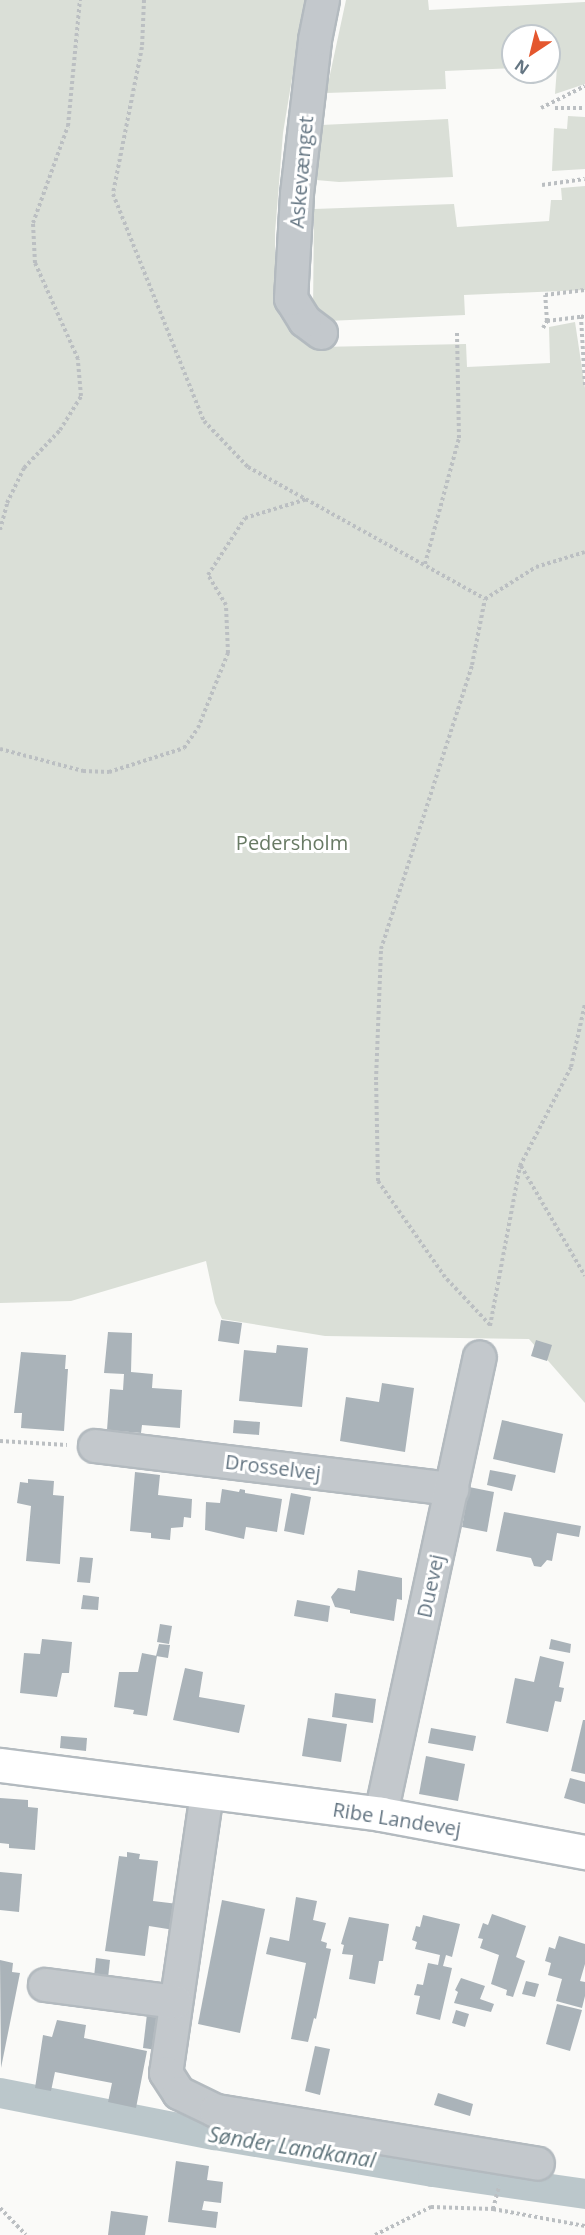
<!DOCTYPE html>
<html>
<head>
<meta charset="utf-8">
<style>
	body { margin:0 }
	#map { position:relative; width:585px; height:2235px; overflow:hidden; background:#fafaf8; font-family:"Open Sans",sans-serif }
	div>[style] { position:absolute }
	[style*='--x'] { left:calc(var(--x)*1px); top:calc(var(--y)*1px); width:calc(var(--w)*1px); rotate:calc(var(--a)*1deg) }
	.green>* { inset:0; background:#dadfd7 }
	.canal>* { height:30px; margin:-15px; padding:0 15px; transform-origin:15px; border-radius:15px; background:#bbc7cb }
	.building>* { inset:0; background:#aab3b9 }
	.path>* { height:4px; margin-top:-2px; transform-origin:0; background:repeating-linear-gradient(90deg,#bbbfc2 0 3px,transparent 0 6px) }
	.roads { filter:drop-shadow(2px 0 #b3babf) drop-shadow(-2px 0 #b3babf) drop-shadow(0 2px #b3babf) drop-shadow(0 -2px #b3babf) }
	.minor>* { height:32px; margin:-16px; padding:0 16px; transform-origin:16px; border-radius:16px; background:#c3c8cc }
	.secondary>* { height:33px; margin:-16.5px; padding:0 16.5px; transform-origin:16.5px; border-radius:16.5px; background:#fff }
	span { translate:-50% -50%; white-space:nowrap; text-align:center; line-height:1.15; -webkit-text-stroke:6px #fff; paint-order:stroke }
	.street-label { font-size:20px; color:#657683 }
	.park-label { font-size:20px; color:#687a64 }
	.water-label { font-size:21px; color:#60757c; font-style:italic }
	.north { position:absolute; left:501px; top:24px; width:60px; height:60px; box-sizing:border-box; background:#fff; border:2px solid #c1c8cd; border-radius:50%; rotate:215deg; font-size:16px; font-weight:700; line-height:24px; text-align:center; color:#657683 }
	.north::after { content:''; display:block; margin:auto; width:21px; height:27px; background:#e4572e; clip-path:polygon(50% 0,100% 100%,50% 72%,0 100%) }
</style>
</head>
<body>
<div id="map">
	<div class="green">
		<i style="clip-path:polygon(0 0,305px 0,283px 133px,275px 233px,275px 296px,279px 315px,289px 330px,304px 343px,319px 347px,466px 344px,467px 367px,550px 363px,549px 327px,575px 322px,585px 388px,585px 1403px,529px 1339px,325px 1336px,222px 1319px,215px 1303px,206px 1261px,71px 1301px,0 1303px)"></i>
		<i style="clip-path:polygon(346px 0,428px 0,429px 10px,585px 2px,585px 84px,555px 94px,557px 67px,549px 67px,549px 36px,513px 36px,513px 68px,445px 71px,446px 89px,326px 93px)"></i>
		<i style="clip-path:polygon(568px 116px,585px 117px,585px 169px,552px 171px,554px 128px,567px 129px)"></i>
		<i style="clip-path:polygon(448px 119px,453px 177px,339px 182px,316px 180px,321px 125px)"></i>
		<i style="clip-path:polygon(585px 186px,585px 290px,464px 295px,465px 315px,327px 321px,313px 313px,314px 209px,454px 204px,457px 227px,549px 221px,551px 200px,562px 200px,561px 188px)"></i>
	</div>
	<div class="canal">
		<i style="--x:0;--y:2093;--w:219;--a:11.1"></i>
		<i style="--x:215;--y:2135;--w:221;--a:9.6"></i>
		<i style="--x:433;--y:2172;--w:154;--a:8.2"></i>
	</div>
	<div class="building">
		<i style="clip-path:polygon(221px 1320px,242px 1323px,239px 1344px,218px 1341px)"></i>
		<i style="clip-path:polygon(108px 1332px,132px 1333px,131px 1372px,153px 1374px,152px 1388px,182px 1390px,180px 1428px,142px 1425px,141px 1433px,107px 1430px,110px 1389px,123px 1390px,124px 1374px,104px 1373px)"></i>
		<i style="clip-path:polygon(536px 1340px,552px 1345px,547px 1361px,531px 1356px)"></i>
		<i style="clip-path:polygon(277px 1345px,308px 1348px,302px 1407px,239px 1401px,244px 1350px,276px 1353px)"></i>
		<i style="clip-path:polygon(21px 1352px,66px 1355px,65px 1369px,68px 1369px,64px 1431px,21px 1428px,22px 1413px,14px 1413px)"></i>
		<i style="clip-path:polygon(382px 1383px,414px 1388px,405px 1452px,340px 1441px,346px 1397px,379px 1402px)"></i>
		<i style="clip-path:polygon(234px 1420px,260px 1422px,259px 1435px,233px 1433px)"></i>
		<i style="clip-path:polygon(502px 1420px,563px 1434px,555px 1473px,493px 1459px)"></i>
		<i style="clip-path:polygon(490px 1470px,516px 1475px,512px 1491px,487px 1485px)"></i>
		<i style="clip-path:polygon(135px 1472px,160px 1475px,158px 1495px,192px 1499px,191px 1518px,184px 1517px,183px 1527px,171px 1528px,170px 1540px,151px 1538px,151px 1533px,130px 1531px)"></i>
		<i style="clip-path:polygon(28px 1479px,54px 1481px,53px 1495px,64px 1496px,60px 1564px,26px 1561px,31px 1506px,17px 1503px,20px 1482px,28px 1483px)"></i>
		<i style="clip-path:polygon(469px 1487px,494px 1492px,487px 1532px,462px 1527px)"></i>
		<i style="clip-path:polygon(222px 1489px,239px 1492px,240px 1489px,245px 1490px,245px 1493px,282px 1499px,277px 1532px,246px 1527px,244px 1539px,205px 1530px,206px 1502px,220px 1503px)"></i>
		<i style="clip-path:polygon(291px 1493px,311px 1497px,304px 1535px,284px 1531px)"></i>
		<i style="clip-path:polygon(504px 1512px,581px 1526px,579px 1537px,557px 1533px,552px 1561px,547px 1560px,541px 1567px,534px 1566px,531px 1558px,496px 1551px)"></i>
		<i style="clip-path:polygon(80px 1557px,93px 1558px,90px 1583px,77px 1582px)"></i>
		<i style="clip-path:polygon(358px 1570px,402px 1578px,402px 1600px,397px 1599px,394px 1621px,350px 1613px,350px 1610px,335px 1607px,331px 1597px,338px 1588px,355px 1591px)"></i>
		<i style="clip-path:polygon(83px 1595px,99px 1597px,98px 1610px,81px 1609px)"></i>
		<i style="clip-path:polygon(297px 1600px,330px 1606px,328px 1622px,294px 1616px)"></i>
		<i style="clip-path:polygon(160px 1624px,172px 1626px,169px 1644px,157px 1642px)"></i>
		<i style="clip-path:polygon(42px 1639px,72px 1642px,69px 1673px,62px 1673px,57px 1697px,20px 1693px,24px 1653px,40px 1654px)"></i>
		<i style="clip-path:polygon(551px 1639px,571px 1644px,570px 1653px,549px 1649px)"></i>
		<i style="clip-path:polygon(159px 1644px,170px 1645px,168px 1658px,156px 1656px)"></i>
		<i style="clip-path:polygon(142px 1653px,157px 1656px,147px 1716px,133px 1714px,134px 1710px,114px 1707px,119px 1672px,138px 1672px)"></i>
		<i style="clip-path:polygon(540px 1656px,564px 1662px,559px 1687px,564px 1688px,561px 1702px,555px 1701px,548px 1732px,506px 1723px,515px 1678px,534px 1682px)"></i>
		<i style="clip-path:polygon(185px 1668px,203px 1672px,199px 1697px,245px 1705px,239px 1733px,173px 1720px)"></i>
		<i style="clip-path:polygon(335px 1693px,376px 1699px,373px 1723px,332px 1717px)"></i>
		<i style="clip-path:polygon(308px 1718px,347px 1724px,341px 1762px,302px 1756px)"></i>
		<i style="clip-path:polygon(583px 1720px,585px 1720px,585px 1774px,571px 1771px)"></i>
		<i style="clip-path:polygon(431px 1728px,476px 1736px,473px 1751px,428px 1743px)"></i>
		<i style="clip-path:polygon(61px 1736px,87px 1738px,86px 1751px,60px 1748px)"></i>
		<i style="clip-path:polygon(426px 1756px,465px 1764px,458px 1801px,419px 1794px)"></i>
		<i style="clip-path:polygon(570px 1778px,585px 1782px,585px 1804px,564px 1798px)"></i>
		<i style="clip-path:polygon(0 1798px,28px 1800px,28px 1807px,38px 1808px,35px 1850px,9px 1848px,9px 1844px,0 1843px)"></i>
		<i style="clip-path:polygon(127px 1852px,140px 1854px,139px 1859px,158px 1861px,153px 1901px,178px 1904px,174px 1930px,149px 1926px,145px 1956px,105px 1951px,119px 1856px,127px 1857px)"></i>
		<i style="clip-path:polygon(0 1872px,22px 1874px,19px 1912px,0 1910px)"></i>
		<i style="clip-path:polygon(296px 1897px,317px 1901px,313px 1920px,326px 1923px,321px 1941px,327px 1943px,326px 1948px,331px 1949px,316px 2019px,314px 2018px,308px 2042px,291px 2039px,306px 1963px,266px 1954px,270px 1937px,289px 1941px)"></i>
		<i style="clip-path:polygon(222px 1900px,265px 1909px,240px 2033px,198px 2024px)"></i>
		<i style="clip-path:polygon(492px 1914px,526px 1926px,516px 1957px,525px 1961px,513px 1997px,506px 1995px,507px 1990px,491px 1984px,499px 1955px,480px 1948px,483px 1939px,478px 1938px,483px 1923px,488px 1925px)"></i>
		<i style="clip-path:polygon(423px 1915px,460px 1924px,452px 1957px,446px 1955px,443px 1966px,452px 1968px,440px 2020px,416px 2014px,420px 1996px,414px 1995px,417px 1984px,423px 1985px,428px 1963px,438px 1965px,440px 1955px,415px 1949px,417px 1942px,412px 1940px,416px 1926px,420px 1927px)"></i>
		<i style="clip-path:polygon(349px 1917px,389px 1924px,383px 1961px,379px 1961px,375px 1984px,349px 1979px,353px 1955px,342px 1954px,344px 1945px,341px 1944px)"></i>
		<i style="clip-path:polygon(559px 1936px,585px 1944px,585px 1964px,580px 1981px,585px 1982px,585px 1996px,582px 2008px,556px 2001px,562px 1979px,548px 1975px,551px 1963px,545px 1961px,549px 1947px,555px 1949px)"></i>
		<i style="clip-path:polygon(96px 1958px,110px 1960px,108px 1978px,94px 1977px)"></i>
		<i style="clip-path:polygon(0 1960px,13px 1963px,12px 1972px,20px 1973px,1px 2068px)"></i>
		<i style="clip-path:polygon(461px 1978px,485px 1986px,480px 1999px,494px 2004px,491px 2012px,454px 2003px,458px 1992px,455px 1990px)"></i>
		<i style="clip-path:polygon(526px 1981px,539px 1984px,535px 1997px,522px 1994px)"></i>
		<i style="clip-path:polygon(557px 2004px,582px 2010px,570px 2051px,546px 2044px)"></i>
		<i style="clip-path:polygon(456px 2010px,469px 2014px,465px 2027px,452px 2023px)"></i>
		<i style="clip-path:polygon(147px 2014px,162px 2016px,157px 2050px,143px 2048px)"></i>
		<i style="clip-path:polygon(57px 2020px,86px 2025px,84px 2038px,147px 2051px,136px 2108px,108px 2102px,112px 2083px,55px 2072px,51px 2091px,35px 2088px,43px 2035px,52px 2037px)"></i>
		<i style="clip-path:polygon(315px 2046px,330px 2049px,320px 2095px,305px 2091px)"></i>
		<i style="clip-path:polygon(438px 2093px,473px 2104px,470px 2116px,434px 2105px)"></i>
		<i style="clip-path:polygon(176px 2161px,209px 2166px,207px 2180px,223px 2182px,221px 2203px,204px 2201px,202px 2210px,218px 2212px,216px 2228px,168px 2222px)"></i>
		<i style="clip-path:polygon(111px 2211px,148px 2216px,145px 2235px,108px 2235px)"></i>
	</div>
	<div class="path">
		<i style="--x:144;--y:0;--w:47;--a:92.4"></i>
		<i style="--x:142;--y:47;--w:150;--a:101.2"></i>
		<i style="--x:113;--y:194;--w:245;--a:68.2"></i>
		<i style="--x:204;--y:421;--w:64;--a:46.3"></i>
		<i style="--x:248;--y:467;--w:271;--a:29.1"></i>
		<i style="--x:541;--y:108;--w:49;--a:-26.6"></i>
		<i style="--x:555;--y:108;--w:30;--a:0"></i>
		<i style="--x:542;--y:185;--w:43;--a:-7.9"></i>
		<i style="--x:547;--y:321;--w:26;--a:-94"></i>
		<i style="--x:545;--y:295;--w:40;--a:-7.1"></i>
		<i style="--x:543;--y:328;--w:8;--a:-60"></i>
		<i style="--x:547;--y:321;--w:34;--a:-7"></i>
		<i style="--x:585;--y:385;--w:68;--a:-93.4"></i>
		<i style="--x:581;--y:317;--w:4;--a:-14"></i>
		<i style="--x:0;--y:530;--w:28;--a:-75"></i>
		<i style="--x:7;--y:503;--w:39;--a:-64"></i>
		<i style="--x:24;--y:468;--w:52;--a:-46.5"></i>
		<i style="--x:60;--y:430;--w:40;--a:-58"></i>
		<i style="--x:81;--y:396;--w:37;--a:-95"></i>
		<i style="--x:78;--y:359;--w:105;--a:-114.1"></i>
		<i style="--x:35;--y:263;--w:40;--a:-92.9"></i>
		<i style="--x:33;--y:223;--w:103;--a:-70.2"></i>
		<i style="--x:68;--y:126;--w:127;--a:-84.6"></i>
		<i style="--x:425;--y:564;--w:131;--a:-74.9"></i>
		<i style="--x:459;--y:438;--w:108;--a:-91.1"></i>
		<i style="--x:0;--y:749;--w:86;--a:14.8"></i>
		<i style="--x:83;--y:771;--w:26;--a:2"></i>
		<i style="--x:109;--y:772;--w:79;--a:-17.7"></i>
		<i style="--x:184;--y:748;--w:24;--a:-55"></i>
		<i style="--x:198;--y:728;--w:81;--a:-68.2"></i>
		<i style="--x:228;--y:653;--w:48;--a:-92.4"></i>
		<i style="--x:226;--y:605;--w:35;--a:-121"></i>
		<i style="--x:208;--y:575;--w:68;--a:-57"></i>
		<i style="--x:245;--y:518;--w:65;--a:-17"></i>
		<i style="--x:521;--y:1166;--w:127;--a:59.8"></i>
		<i style="--x:490;--y:1325;--w:66;--a:-133.2"></i>
		<i style="--x:445;--y:1277;--w:117;--a:-124.9"></i>
		<i style="--x:378;--y:1181;--w:101;--a:-91.1"></i>
		<i style="--x:376;--y:1080;--w:131;--a:-87.8"></i>
		<i style="--x:381;--y:949;--w:298;--a:-72.2"></i>
		<i style="--x:472;--y:665;--w:67;--a:-78.9"></i>
		<i style="--x:485;--y:599;--w:60;--a:-32.1"></i>
		<i style="--x:536;--y:567;--w:51;--a:-17"></i>
		<i style="--x:490;--y:1326;--w:163;--a:-79.4"></i>
		<i style="--x:520;--y:1166;--w:111;--a:-62.7"></i>
		<i style="--x:571;--y:1067;--w:65;--a:-77.5"></i>
		<i style="--x:0;--y:1441;--w:67;--a:3.4"></i>
		<i style="--x:0;--y:2208;--w:37;--a:46"></i>
		<i style="--x:493;--y:2209;--w:24;--a:-75"></i>
		<i style="--x:375;--y:2235;--w:63;--a:-26.6"></i>
		<i style="--x:431;--y:2207;--w:62;--a:1.8"></i>
		<i style="--x:493;--y:2209;--w:94;--a:10.5"></i>
	</div>
	<div class="roads">
		<div class="minor">
			<i style="--x:321;--y:333;--w:20;--a:-143"></i>
			<i style="--x:305;--y:321;--w:26;--a:-122"></i>
			<i style="--x:291;--y:299;--w:105;--a:-86.7"></i>
			<i style="--x:297;--y:194;--w:155;--a:-83.3"></i>
			<i style="--x:315;--y:40;--w:41;--a:-78.7"></i>
			<i style="--x:95;--y:1446;--w:360;--a:6.9"></i>
			<i style="--x:207;--y:1793;--w:283;--a:98.3"></i>
			<i style="--x:166;--y:2073;--w:24;--a:57"></i>
			<i style="--x:179;--y:2093;--w:41;--a:25.9"></i>
			<i style="--x:216;--y:2111;--w:326;--a:9.3"></i>
			<i style="--x:381;--y:1814;--w:467;--a:-77.8"></i>
			<i style="--x:45;--y:1985;--w:132;--a:7.4"></i>
		</div>
		<div class="secondary">
			<i style="--x:0;--y:1765;--w:384;--a:7.3"></i>
			<i style="--x:381;--y:1814;--w:208;--a:10.6"></i>
		</div>
	</div>
	<div class="street-label">
		<span style="left:301px;top:172px;rotate:-85deg">Askevænget</span>
		<span style="left:273px;top:1467px;rotate:7deg">Drosselvej</span>
		<span style="left:430px;top:1586px;rotate:-78deg">Duevej</span>
		<span style="left:397px;top:1819px;rotate:9deg">Ribe Landevej</span>
	</div>
	<div class="park-label">
		<span style="left:292px;top:842px">Pedersholm</span>
	</div>
	<div class="water-label">
		<span style="left:292px;top:2147px;rotate:9deg">Sønder Landkanal</span>
	</div>
	<div class="north">N</div>
</div>
</body>
</html>
